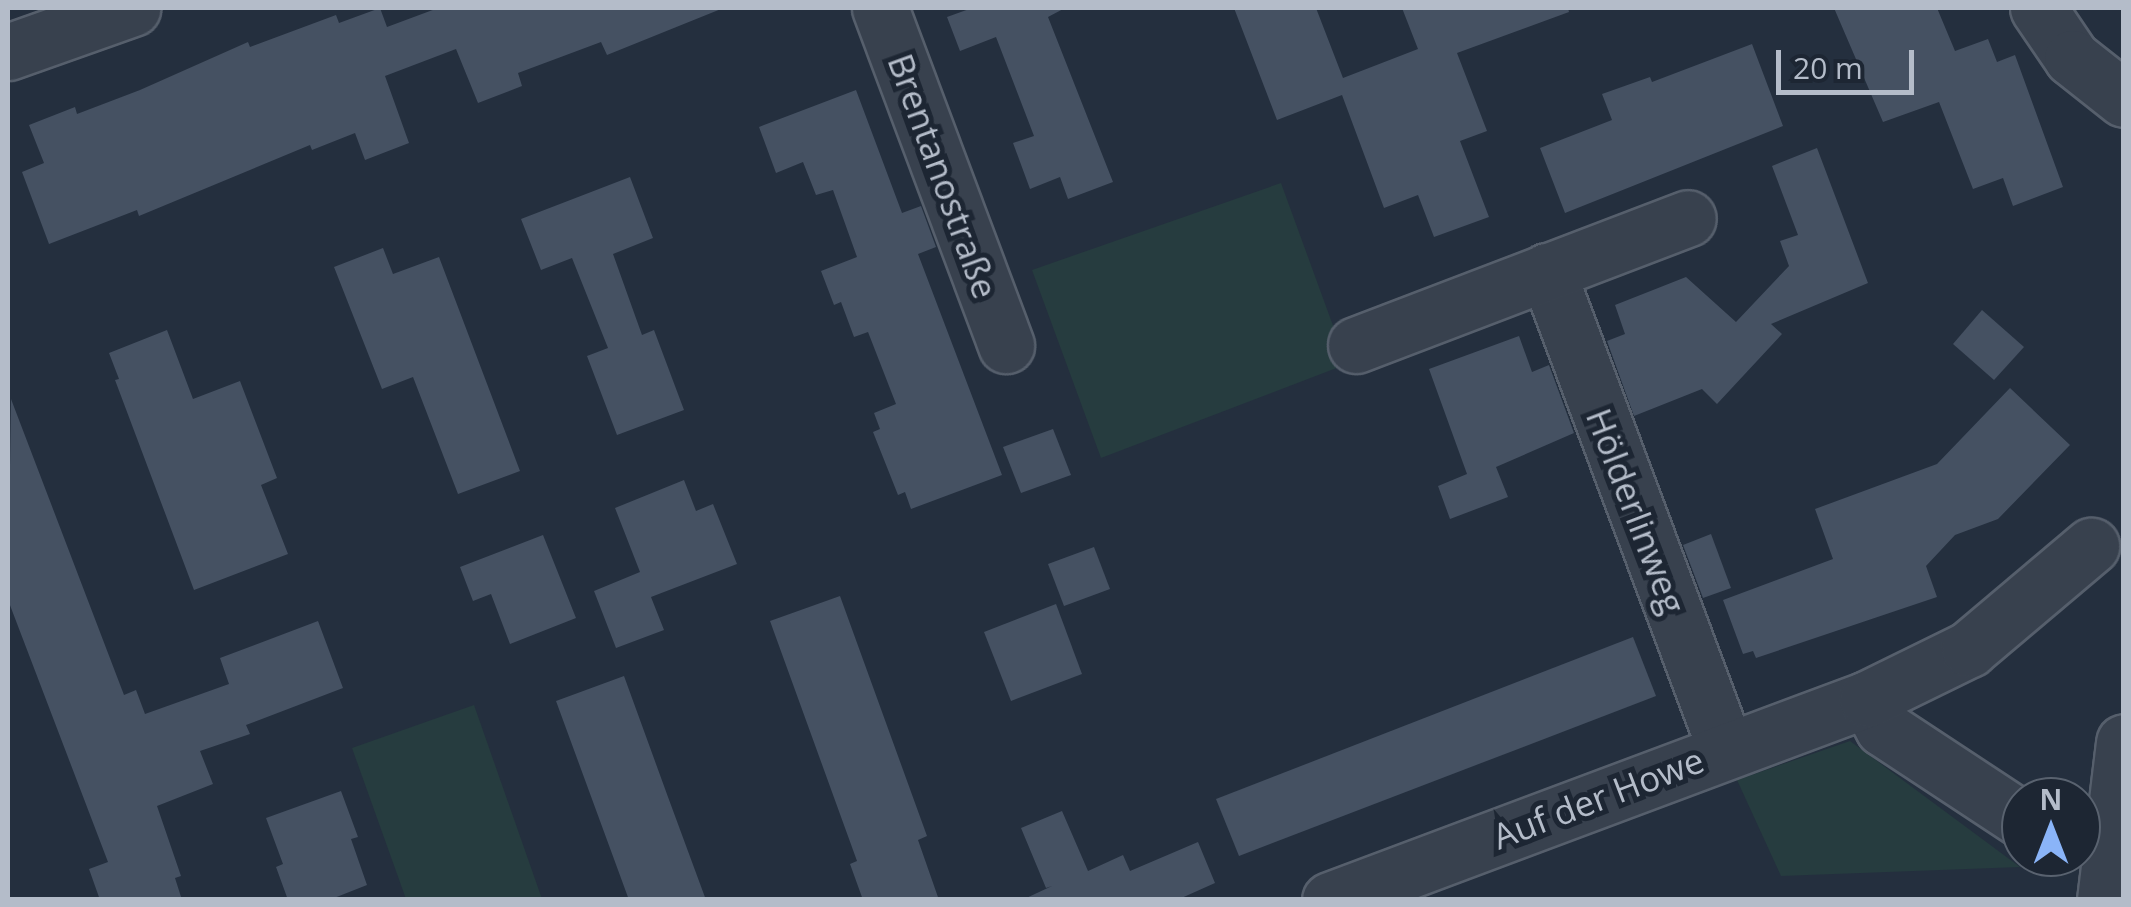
<!DOCTYPE html>
<html>
<head>
<meta charset="utf-8">
<style>
	body { margin:0 }
	#map { position:relative; width:2131px; height:907px; overflow:hidden; background:#242f3e; font-family:"Open Sans",sans-serif }
	div>[style] { position:absolute }
	[style*='--x'] { left:calc(var(--x)*1px); top:calc(var(--y)*1px); width:calc(var(--w)*1px); rotate:calc(var(--a)*1deg) }
	.green>* { inset:0; background:#263c3f }
	.building>* { inset:0; background:#455162 }
	.roads { filter:drop-shadow(2px 0 #565f6c) drop-shadow(-2px 0 #565f6c) drop-shadow(0 2px #565f6c) drop-shadow(0 -2px #565f6c) }
	.minor>* { height:55px; margin:-27.5px; padding:0 27.5px; transform-origin:27.5px; border-radius:27.5px; background:#38414e }
	span { translate:-50% -50%; white-space:nowrap; text-align:center; line-height:1.15; -webkit-text-stroke:10px #1d2633; paint-order:stroke }
	.street-label { font-size:35px; color:#b4bcc9 }
	.frame { position:absolute; inset:0; border:10px solid #b4bcc9; pointer-events:none }
	.north { position:absolute; left:2001px; top:777px; width:100px; height:100px; box-sizing:border-box; background:#1d2633; border:2px solid #59626f; border-radius:50%; rotate:0deg; font-size:28px; font-weight:700; line-height:40px; text-align:center; color:#b4bcc9 }
	.north::after { content:''; display:block; margin:auto; width:35px; height:45px; background:#8ab4f8; clip-path:polygon(50% 0,100% 100%,50% 72%,0 100%) }
	.scale { position:absolute; left:1776px; top:50px; width:138px; height:45px; box-sizing:border-box; border:5px solid #b4bcc9; border-top:0; padding-left:12px; font-size:30px; line-height:35px; white-space:nowrap; color:#b4bcc9; -webkit-text-stroke:8px #1d2633; paint-order:stroke }
</style>
</head>
<body>
<div id="map">
	<div class="green">
		<i style="clip-path:polygon(1281px 183px,1347px 364px,1101px 458px,1032px 270px)"></i>
		<i style="clip-path:polygon(474px 705px,542px 899px,406px 899px,352px 748px)"></i>
		<i style="clip-path:polygon(1850px 741px,2020px 867px,1781px 876px,1737px 780px)"></i>
	</div>
	<div class="building">
		<i style="clip-path:polygon(380px 8px,387px 27px,438px 8px,721px 9px,607px 55px,601px 42px,518px 73px,522px 86px,478px 103px,456px 49px,385px 76px,409px 143px,365px 160px,355px 133px,312px 150px,310px 145px,139px 216px,137px 210px,49px 244px,22px 172px,44px 163px,29px 125px,75px 107px,77px 114px,140px 90px,248px 42px,250px 47px,336px 15px,339px 23px)"></i>
		<i style="clip-path:polygon(972px 8px,1065px 8px,1048px 17px,1113px 182px,1068px 199px,1060px 177px,1030px 189px,1013px 143px,1034px 136px,996px 37px,960px 51px,947px 17px)"></i>
		<i style="clip-path:polygon(1234px 8px,1316px 8px,1343px 78px,1418px 49px,1402px 8px,1568px 8px,1569px 12px,1457px 53px,1487px 131px,1460px 141px,1489px 217px,1434px 237px,1418px 195px,1384px 208px,1342px 95px,1277px 120px)"></i>
		<i style="clip-path:polygon(1834px 8px,1937px 8px,1955px 51px,1988px 39px,1997px 62px,2015px 55px,2063px 187px,2013px 206px,2003px 178px,1973px 189px,1939px 102px,1883px 122px)"></i>
		<i style="clip-path:polygon(1752px 44px,1783px 126px,1565px 213px,1540px 148px,1612px 120px,1602px 94px,1650px 77px,1652px 82px)"></i>
		<i style="clip-path:polygon(856px 90px,902px 213px,921px 206px,936px 247px,918px 254px,1002px 475px,911px 509px,905px 492px,898px 495px,873px 432px,880px 429px,874px 413px,896px 404px,868px 332px,854px 337px,841px 302px,834px 305px,821px 271px,857px 257px,833px 190px,816px 195px,803px 162px,776px 173px,759px 127px)"></i>
		<i style="clip-path:polygon(1817px 148px,1868px 283px,1771px 324px,1782px 334px,1717px 404px,1702px 389px,1634px 416px,1607px 341px,1625px 334px,1615px 305px,1686px 277px,1736px 322px,1789px 266px,1780px 241px,1798px 235px,1772px 166px)"></i>
		<i style="clip-path:polygon(630px 177px,653px 238px,613px 254px,642px 335px,654px 330px,684px 410px,617px 435px,587px 356px,608px 348px,572px 258px,541px 270px,521px 219px)"></i>
		<i style="clip-path:polygon(383px 248px,393px 274px,439px 257px,520px 471px,458px 494px,413px 377px,382px 389px,334px 267px)"></i>
		<i style="clip-path:polygon(1982px 310px,2024px 347px,1994px 380px,1953px 344px)"></i>
		<i style="clip-path:polygon(167px 330px,193px 399px,240px 381px,277px 478px,261px 485px,288px 554px,194px 590px,115px 380px,119px 379px,109px 353px)"></i>
		<i style="clip-path:polygon(1519px 336px,1532px 372px,1549px 365px,1574px 433px,1496px 467px,1508px 497px,1450px 519px,1438px 486px,1467px 474px,1429px 369px)"></i>
		<i style="clip-path:polygon(2010px 388px,2070px 445px,1998px 519px,1955px 535px,1926px 566px,1937px 597px,1756px 658px,1753px 651px,1743px 654px,1723px 600px,1833px 559px,1815px 509px,1937px 464px)"></i>
		<i style="clip-path:polygon(11px 399px,124px 695px,136px 690px,145px 714px,229px 684px,220px 658px,318px 621px,343px 688px,246px 725px,250px 734px,200px 751px,213px 784px,157px 806px,181px 876px,175px 878px,182px 900px,100px 900px,89px 869px,108px 862px,8px 600px)"></i>
		<i style="clip-path:polygon(1053px 429px,1071px 475px,1021px 493px,1003px 447px)"></i>
		<i style="clip-path:polygon(684px 480px,696px 511px,713px 504px,737px 564px,651px 597px,664px 630px,616px 648px,594px 591px,640px 572px,615px 508px)"></i>
		<i style="clip-path:polygon(1711px 534px,1731px 588px,1703px 598px,1683px 545px)"></i>
		<i style="clip-path:polygon(543px 535px,576px 618px,510px 644px,491px 594px,473px 601px,460px 567px)"></i>
		<i style="clip-path:polygon(1094px 547px,1110px 589px,1064px 606px,1048px 564px)"></i>
		<i style="clip-path:polygon(840px 596px,927px 836px,918px 840px,939px 900px,863px 900px,850px 864px,857px 861px,770px 621px)"></i>
		<i style="clip-path:polygon(1056px 604px,1082px 674px,1011px 701px,984px 632px)"></i>
		<i style="clip-path:polygon(1633px 637px,1656px 696px,1239px 856px,1216px 799px)"></i>
		<i style="clip-path:polygon(624px 676px,668px 797px,706px 900px,629px 900px,556px 701px)"></i>
		<i style="clip-path:polygon(341px 791px,358px 837px,351px 839px,367px 885px,329px 900px,288px 900px,276px 867px,283px 864px,266px 818px)"></i>
		<i style="clip-path:polygon(1062px 811px,1088px 871px,1123px 855px,1130px 871px,1198px 842px,1215px 883px,1177px 900px,1022px 900px,1052px 886px,1046px 888px,1021px 828px)"></i>
	</div>
	<div class="roads">
		<div class="minor">
			<i style="--x:880;--y:8;--w:360;--a:69.5"></i>
			<i style="--x:2038;--y:8;--w:60;--a:55.8"></i>
			<i style="--x:2072;--y:58;--w:66;--a:38.3"></i>
			<i style="--x:8;--y:52;--w:132;--a:-19.5"></i>
			<i style="--x:1547;--y:271;--w:511;--a:69.51"></i>
			<i style="--x:1356;--y:345;--w:355;--a:-20.9"></i>
			<i style="--x:1867;--y:699;--w:33;--a:61"></i>
			<i style="--x:1883;--y:728;--w:165;--a:33.4"></i>
			<i style="--x:1330;--y:900;--w:573;--a:-20.52"></i>
			<i style="--x:1867;--y:699;--w:114;--a:-26.1"></i>
			<i style="--x:1969;--y:649;--w:160;--a:-40.2"></i>
			<i style="--x:2105;--y:900;--w:159;--a:-83.1"></i>
		</div>
	</div>
	<div class="street-label">
		<span style="left:943px;top:176px;rotate:70deg">Brentanostraße</span>
		<span style="left:1636px;top:511px;rotate:69deg">Hölderlinweg</span>
		<span style="left:1598px;top:798px;rotate:-21deg">Auf der Howe</span>
	</div>
	<div class="frame"></div>
	<div class="north">N</div>
	<div class="scale">20 m</div>
</div>
</body>
</html>
